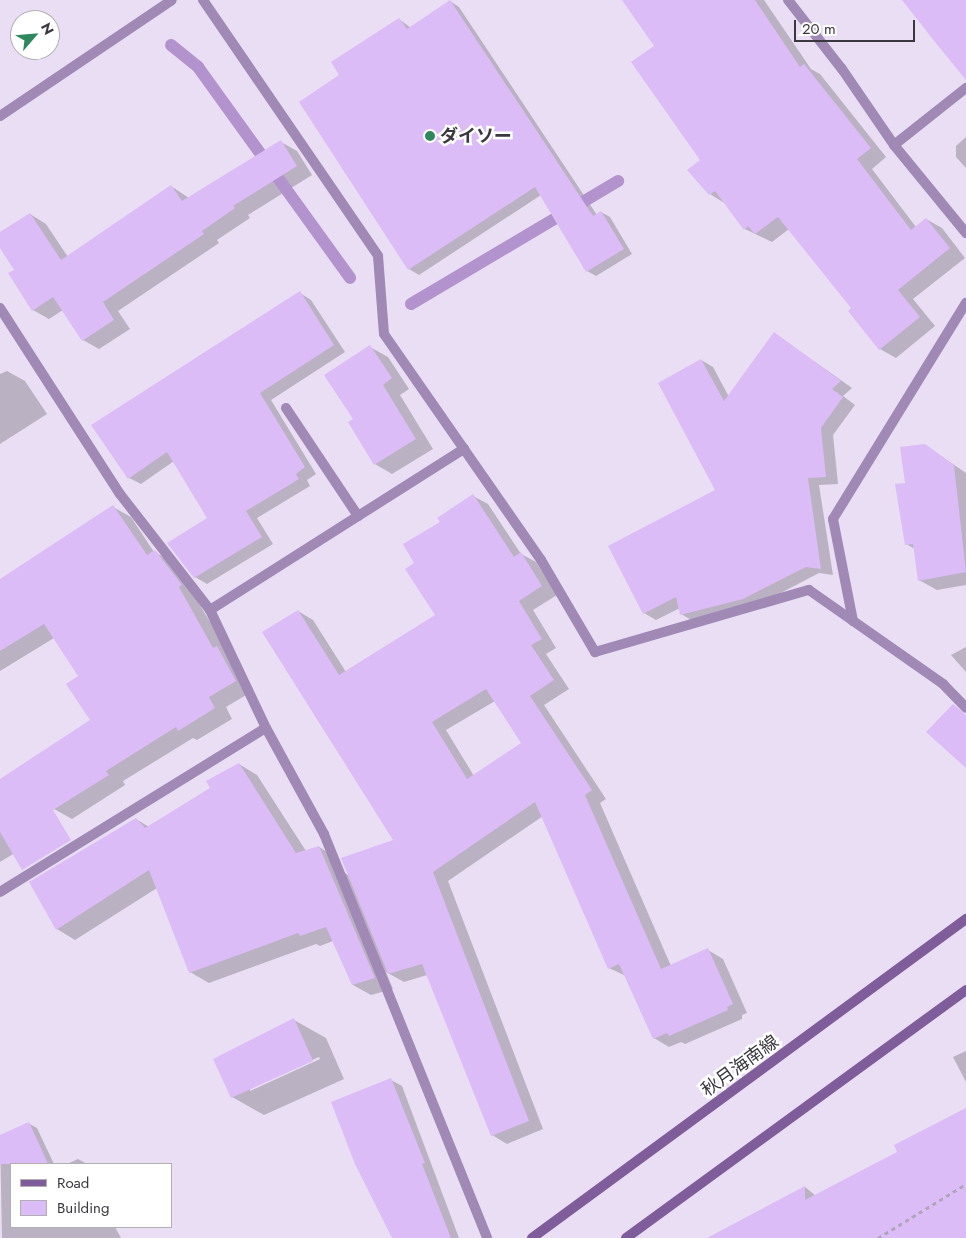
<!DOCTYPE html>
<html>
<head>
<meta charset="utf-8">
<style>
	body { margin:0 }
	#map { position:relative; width:966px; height:1238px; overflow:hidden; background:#e9def3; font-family:Jost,"Noto Sans JP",sans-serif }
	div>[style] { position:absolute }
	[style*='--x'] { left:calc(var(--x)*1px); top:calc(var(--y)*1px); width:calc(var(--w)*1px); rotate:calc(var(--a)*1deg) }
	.shadow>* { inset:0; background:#0003 }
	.stream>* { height:12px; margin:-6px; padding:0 6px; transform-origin:6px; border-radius:6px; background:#b293cd }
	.building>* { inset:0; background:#dbbcf7 }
	.path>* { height:3px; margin-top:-1.5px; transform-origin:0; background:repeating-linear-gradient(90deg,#aea5b6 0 4px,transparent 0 8px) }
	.service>* { height:10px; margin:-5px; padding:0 5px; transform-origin:5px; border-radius:5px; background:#a089b4 }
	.minor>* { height:10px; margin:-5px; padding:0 5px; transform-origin:5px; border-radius:5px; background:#a089b4 }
	.tertiary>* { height:10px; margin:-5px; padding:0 5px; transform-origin:5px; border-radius:5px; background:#a089b4 }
	.secondary>* { height:10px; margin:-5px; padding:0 5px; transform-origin:5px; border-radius:5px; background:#7f5d9b }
	.dots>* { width:14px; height:14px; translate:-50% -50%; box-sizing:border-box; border:2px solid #fff; border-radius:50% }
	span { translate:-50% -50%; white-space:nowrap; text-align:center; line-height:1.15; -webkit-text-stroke:5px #fff; paint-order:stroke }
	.poi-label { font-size:18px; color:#3b373f; font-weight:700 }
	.left { translate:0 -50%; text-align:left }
	.street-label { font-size:18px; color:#3b373f }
	.legend { position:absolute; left:10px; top:1163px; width:162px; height:65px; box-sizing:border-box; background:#fff; border:1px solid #b1afb2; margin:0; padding:6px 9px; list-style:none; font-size:15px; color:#3b373f }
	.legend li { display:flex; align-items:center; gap:10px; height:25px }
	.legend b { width:25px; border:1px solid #b1afb2 }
	.north { position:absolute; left:10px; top:10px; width:50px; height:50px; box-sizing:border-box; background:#fff; border:1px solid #b1afb2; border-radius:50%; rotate:63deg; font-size:14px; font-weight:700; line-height:20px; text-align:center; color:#3b373f }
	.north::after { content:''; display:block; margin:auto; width:18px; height:22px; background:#2f885d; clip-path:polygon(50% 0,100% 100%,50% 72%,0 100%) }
	.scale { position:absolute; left:794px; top:20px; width:121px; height:22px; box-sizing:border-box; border:2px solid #3b373f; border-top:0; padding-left:6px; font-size:15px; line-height:18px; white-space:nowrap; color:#3b373f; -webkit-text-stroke:4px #fff; paint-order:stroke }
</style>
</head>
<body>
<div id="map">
	<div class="shadow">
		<i style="clip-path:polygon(643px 0,764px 0,811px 69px,820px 74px,886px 157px,872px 169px,916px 227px,926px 219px,942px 228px,965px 258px,913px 299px,935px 326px,896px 358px,880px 349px,853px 308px,789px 229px,772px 242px,745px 229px,726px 204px,710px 194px,689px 171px,702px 160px,656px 47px)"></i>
		<i style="clip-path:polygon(450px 1px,459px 7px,597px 215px,601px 212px,610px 217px,632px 254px,596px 276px,587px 271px,541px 195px,419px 275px,409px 269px,300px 102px,341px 75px,399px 19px,411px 28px)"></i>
		<i style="clip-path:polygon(966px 137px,966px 168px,956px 157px,956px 146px)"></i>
		<i style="clip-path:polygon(281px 142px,297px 151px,312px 175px,248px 215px,250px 218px,217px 240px,219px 243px,118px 311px,130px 329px,99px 349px,83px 340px,63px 310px,49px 319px,33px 310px,16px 270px,0 246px,0 234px,30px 214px,46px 224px,68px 257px,171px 186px,189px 198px)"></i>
		<i style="clip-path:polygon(300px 293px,311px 300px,345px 352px,271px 400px,316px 474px,307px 480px,310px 486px,257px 518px,273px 544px,207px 584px,195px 577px,208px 519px,174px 461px,141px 484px,129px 478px)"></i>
		<i style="clip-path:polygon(774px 333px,852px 388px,843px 396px,855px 405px,833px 435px,838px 484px,819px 485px,833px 575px,819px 573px,756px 606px,693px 621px,681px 614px,680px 608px,656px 620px,644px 613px,717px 491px,701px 360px,713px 367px,729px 397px)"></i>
		<i style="clip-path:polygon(370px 347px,388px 357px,409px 389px,400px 395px,433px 449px,392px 474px,375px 464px,355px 419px)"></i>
		<i style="clip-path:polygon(7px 371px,25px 381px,47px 414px,0 444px,0 374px)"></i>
		<i style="clip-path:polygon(925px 445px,966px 473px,966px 585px,937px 590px,919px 580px,915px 549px,906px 544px)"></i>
		<i style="clip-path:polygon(evenodd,473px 496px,488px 504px,521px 554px,536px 562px,557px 595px,533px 610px,556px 648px,546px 654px,569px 689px,544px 705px,606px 799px,600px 803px,671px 966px,708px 950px,723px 959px,747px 1013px,742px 1015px,742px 1019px,685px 1044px,681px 1042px,669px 1047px,654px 1038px,626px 976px,609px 968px,543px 816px,448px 881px,543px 1129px,507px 1144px,492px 1135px,427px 975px,404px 982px,386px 972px,393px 989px,371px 995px,353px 985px,333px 941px,320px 946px,316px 944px,209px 983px,190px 972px,157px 888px,75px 940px,57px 929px,136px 819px,149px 827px,211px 788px,239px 764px,257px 775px,306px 851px,319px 847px,337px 858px,343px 872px,350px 876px,395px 841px,298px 611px,313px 620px,346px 672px,436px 615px,416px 563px,442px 522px,473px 496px,495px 701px,523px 743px,474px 776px,446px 730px,495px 701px)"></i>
		<i style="clip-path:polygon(113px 507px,131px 517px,154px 552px,173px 562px,253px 691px,226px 707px,232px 719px,197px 740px,193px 738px,123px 781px,125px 785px,72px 819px,54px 809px,92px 721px,80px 676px,54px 638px,0 671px,0 584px)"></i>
		<i style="clip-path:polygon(966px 647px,966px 672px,951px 655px)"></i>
		<i style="clip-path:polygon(0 807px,28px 845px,0 862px)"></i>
		<i style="clip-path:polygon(evenodd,294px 1020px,326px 1038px,344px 1079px,264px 1115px,232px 1097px,294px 1020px,319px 1057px,320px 1059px,250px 1091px,250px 1088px,319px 1057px)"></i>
		<i style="clip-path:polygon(966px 1051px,966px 1082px,953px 1057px)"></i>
		<i style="clip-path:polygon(391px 1080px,402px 1086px,459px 1238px,393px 1238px)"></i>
		<i style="clip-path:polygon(966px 1110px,966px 1238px,717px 1238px,805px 1187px,816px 1196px,899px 1153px)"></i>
		<i style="clip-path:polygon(28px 1123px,37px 1128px,54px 1164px,11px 1164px,11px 1227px,115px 1227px,121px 1238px,2px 1238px,0 1136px)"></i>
		<i style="clip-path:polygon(78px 1159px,87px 1164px,67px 1164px)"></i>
	</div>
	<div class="stream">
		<i style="--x:171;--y:45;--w:35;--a:39"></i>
		<i style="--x:198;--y:67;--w:260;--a:54.2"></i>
		<i style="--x:411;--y:304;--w:241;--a:-30.7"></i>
	</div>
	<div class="building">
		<i style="clip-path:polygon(450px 0,593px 216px,601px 211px,624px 249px,586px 272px,535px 187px,408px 270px,299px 102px,339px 75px,331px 62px,399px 18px,407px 29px)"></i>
		<i style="clip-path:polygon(622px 0,755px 0,800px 67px,804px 64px,871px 148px,857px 159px,911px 230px,926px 218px,950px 248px,898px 290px,920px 317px,879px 350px,848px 311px,851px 308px,778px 217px,755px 234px,748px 226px,744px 230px,715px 191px,709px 195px,687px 170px,700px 160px,631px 62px,654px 46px)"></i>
		<i style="clip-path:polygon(902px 0,966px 0,966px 80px,939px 47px)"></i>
		<i style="clip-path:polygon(281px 140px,297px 166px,233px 206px,235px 208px,202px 231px,204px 234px,103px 302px,114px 320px,82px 341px,53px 297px,32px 311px,8px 273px,14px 270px,0 248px,0 232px,30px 213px,61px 260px,171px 185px,182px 201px)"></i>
		<i style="clip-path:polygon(300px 291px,334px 345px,260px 393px,305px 467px,296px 474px,299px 479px,246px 511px,262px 537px,194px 578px,167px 543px,207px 518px,167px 452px,128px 479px,91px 425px)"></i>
		<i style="clip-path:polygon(774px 332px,841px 381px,832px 389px,843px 397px,821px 428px,826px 477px,808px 478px,821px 569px,806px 567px,743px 599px,680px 615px,676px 597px,643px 614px,608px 546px,715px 490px,658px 383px,701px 359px,724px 401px)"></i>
		<i style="clip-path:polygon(370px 345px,392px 378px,383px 385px,416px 439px,374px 465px,348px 422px,353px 419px,324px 375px)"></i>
		<i style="clip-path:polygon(925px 444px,954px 465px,966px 572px,918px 581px,913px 544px,905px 545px,895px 484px,905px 483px,900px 447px)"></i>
		<i style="clip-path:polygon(evenodd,473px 494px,514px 557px,521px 552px,542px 586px,519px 601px,542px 639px,531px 645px,554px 680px,530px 696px,592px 790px,585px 795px,661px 969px,708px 948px,733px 1004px,727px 1007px,728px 1010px,669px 1036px,667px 1033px,653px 1039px,619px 964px,608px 969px,535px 802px,433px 872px,529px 1121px,491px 1136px,422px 964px,388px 974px,341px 858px,393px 840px,262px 632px,298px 610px,339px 675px,435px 615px,405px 569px,414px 563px,403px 544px,440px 522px,437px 518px,473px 494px,486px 689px,521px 743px,467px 779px,432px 722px,486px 689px)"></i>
		<i style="clip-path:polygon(113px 505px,147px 555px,155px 550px,182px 585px,179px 587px,213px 648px,217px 646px,236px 681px,209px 697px,215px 708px,178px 731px,176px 727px,106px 771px,109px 775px,53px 810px,71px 840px,22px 870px,0 832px,0 779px,90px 720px,66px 684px,78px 676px,44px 624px,0 651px,0 579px)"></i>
		<i style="clip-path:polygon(953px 704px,966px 715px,966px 768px,926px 732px)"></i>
		<i style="clip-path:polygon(239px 763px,296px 853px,319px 846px,375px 978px,352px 985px,326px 927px,300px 936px,298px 933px,189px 973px,149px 870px,56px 930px,29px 882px,136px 818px,145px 828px,210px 788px,206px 781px)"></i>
		<i style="clip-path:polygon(294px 1018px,313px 1061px,231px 1098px,213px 1059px)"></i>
		<i style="clip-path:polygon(391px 1078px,425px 1163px,422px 1164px,451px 1238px,392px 1238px,355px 1164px,331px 1102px)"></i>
		<i style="clip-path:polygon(966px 1108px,966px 1238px,707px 1238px,805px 1186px,805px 1200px,897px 1152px,894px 1145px)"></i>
		<i style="clip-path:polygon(29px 1122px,48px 1164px,0 1164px,0 1135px)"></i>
	</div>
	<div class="path">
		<i style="--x:878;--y:1238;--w:103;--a:-31.5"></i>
	</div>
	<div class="service">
		<i style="--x:788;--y:0;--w:88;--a:52"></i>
		<i style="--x:842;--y:69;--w:92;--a:55.6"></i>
		<i style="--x:894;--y:145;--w:114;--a:50.7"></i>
		<i style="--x:894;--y:145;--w:92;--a:-38.4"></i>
		<i style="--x:286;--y:408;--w:130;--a:56.3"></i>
		<i style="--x:853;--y:621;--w:104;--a:-101.1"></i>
		<i style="--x:833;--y:519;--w:254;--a:-58.4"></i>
	</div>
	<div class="minor">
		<i style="--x:203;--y:0;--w:310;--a:55.6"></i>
		<i style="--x:378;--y:256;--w:78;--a:85.6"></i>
		<i style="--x:384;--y:334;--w:275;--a:55.2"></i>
		<i style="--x:541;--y:560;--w:107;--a:59.6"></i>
		<i style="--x:595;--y:652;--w:223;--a:-16.2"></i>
		<i style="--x:809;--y:590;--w:164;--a:35"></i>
		<i style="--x:943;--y:684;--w:33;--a:46"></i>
		<i style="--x:0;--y:308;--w:221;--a:57.2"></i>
		<i style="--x:120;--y:494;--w:147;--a:52.2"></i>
		<i style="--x:210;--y:610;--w:131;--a:64.6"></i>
		<i style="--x:266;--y:728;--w:121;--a:61.3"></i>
		<i style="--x:324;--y:834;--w:436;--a:68"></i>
		<i style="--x:210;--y:610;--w:301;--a:-32.4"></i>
		<i style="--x:0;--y:892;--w:312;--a:-31.7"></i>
	</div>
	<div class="tertiary">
		<i style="--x:0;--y:116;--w:207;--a:-34"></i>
	</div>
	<div class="secondary">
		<i style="--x:532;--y:1238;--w:539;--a:-36.32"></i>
		<i style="--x:626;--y:1238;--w:421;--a:-36.1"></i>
	</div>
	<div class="dots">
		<i style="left:430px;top:136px;background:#2f885d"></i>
	</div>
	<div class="poi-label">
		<span class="left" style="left:440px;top:136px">ダイソー</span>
	</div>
	<div class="street-label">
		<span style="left:740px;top:1066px;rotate:-36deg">秋月海南線</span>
	</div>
	<ul class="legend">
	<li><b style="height:6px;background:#7f5d9b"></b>Road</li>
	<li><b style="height:14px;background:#dbbcf7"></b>Building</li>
	</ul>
	<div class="north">N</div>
	<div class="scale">20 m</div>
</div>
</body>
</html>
